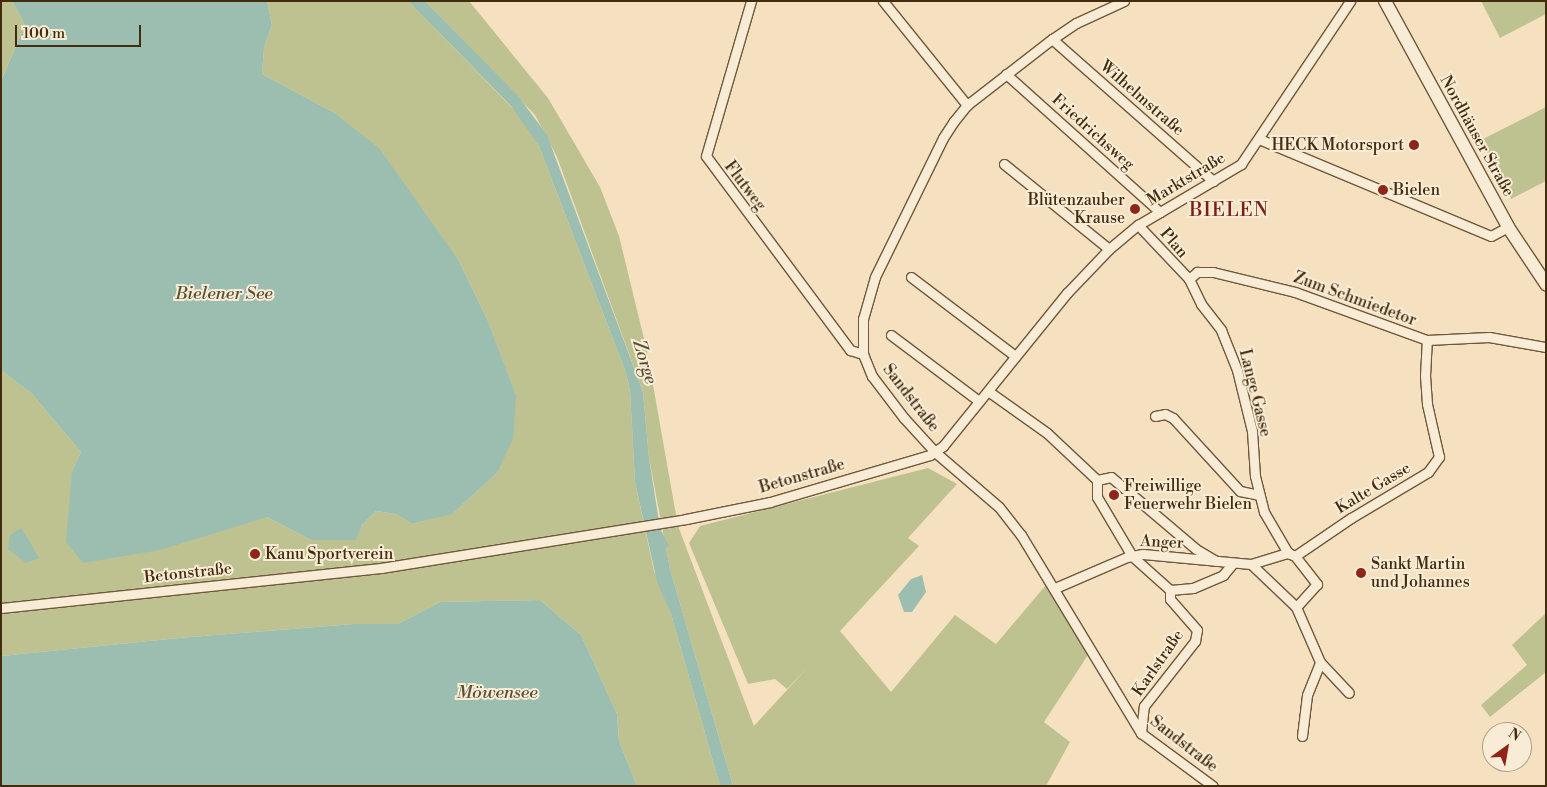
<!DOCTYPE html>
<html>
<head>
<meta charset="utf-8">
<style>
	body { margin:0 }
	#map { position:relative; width:1547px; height:787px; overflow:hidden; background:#f5e1c0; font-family:"Libre Bodoni",serif }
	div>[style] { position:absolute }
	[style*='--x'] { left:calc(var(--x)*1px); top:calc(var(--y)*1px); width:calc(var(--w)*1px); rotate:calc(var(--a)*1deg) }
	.green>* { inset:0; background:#bec291 }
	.water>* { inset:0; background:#9cbeb0 }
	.roads { filter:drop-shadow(1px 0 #70583a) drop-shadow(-1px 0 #70583a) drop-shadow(0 1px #70583a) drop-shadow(0 -1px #70583a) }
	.minor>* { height:9px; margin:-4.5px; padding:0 4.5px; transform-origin:4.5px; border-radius:4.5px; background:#f8ecd6 }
	.secondary>* { height:12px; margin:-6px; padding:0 6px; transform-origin:6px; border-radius:6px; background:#f8ecd6 }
	.dots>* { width:14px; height:14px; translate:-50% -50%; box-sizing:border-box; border:2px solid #f8ecd6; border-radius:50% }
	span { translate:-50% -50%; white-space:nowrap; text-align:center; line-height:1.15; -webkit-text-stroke:4px #f8ecd6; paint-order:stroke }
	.street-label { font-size:16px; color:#432b0d }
	.poi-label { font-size:16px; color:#432b0d }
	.right { translate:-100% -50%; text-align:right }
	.left { translate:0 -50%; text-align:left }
	.water-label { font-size:18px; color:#595036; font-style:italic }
	.quarter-label { font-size:19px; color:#7a1f14; letter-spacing:1px }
	.frame { position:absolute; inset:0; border:2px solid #432b0d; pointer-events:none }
	.north { position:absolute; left:1482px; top:722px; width:50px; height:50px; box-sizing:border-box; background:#f8ecd6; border:1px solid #b09f86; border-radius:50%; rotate:32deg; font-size:14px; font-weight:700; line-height:20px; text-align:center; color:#432b0d }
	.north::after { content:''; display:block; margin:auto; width:18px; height:22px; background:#8f2418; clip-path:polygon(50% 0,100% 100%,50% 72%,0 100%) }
	.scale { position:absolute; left:15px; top:25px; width:126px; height:22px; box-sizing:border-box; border:2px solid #432b0d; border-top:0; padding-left:6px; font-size:15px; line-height:18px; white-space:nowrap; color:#432b0d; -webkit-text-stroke:4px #f8ecd6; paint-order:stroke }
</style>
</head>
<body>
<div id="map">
	<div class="green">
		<i style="clip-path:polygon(1px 1px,12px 1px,25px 25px,1px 81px)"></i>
		<i style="clip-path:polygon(267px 1px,408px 1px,526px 122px,539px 146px,626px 373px,630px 391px,635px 482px,654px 571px,671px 614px,720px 786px,637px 786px,619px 741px,617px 714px,581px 635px,540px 600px,440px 602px,398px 624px,354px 624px,179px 638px,1px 656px,1px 370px,32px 394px,81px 452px,72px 473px,267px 517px,311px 540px,355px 540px,362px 525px,376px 511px,396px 514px,412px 524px,453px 513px,497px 473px,515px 395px,488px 321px,459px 261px,333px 112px,262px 74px,264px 48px,272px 25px)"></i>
		<i style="clip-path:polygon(425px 1px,469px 1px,548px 98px,600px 187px,619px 236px,647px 351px,678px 526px,754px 726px,808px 667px,787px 689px,775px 679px,748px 684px,689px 543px,700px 526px,928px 468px,957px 484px,908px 538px,919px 546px,840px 631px,891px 692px,955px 615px,996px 644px,1046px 585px,1088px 655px,1044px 722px,1070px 742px,1046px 786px,733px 786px,670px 569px,649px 458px,643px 392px,557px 157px,535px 115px)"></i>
		<i style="clip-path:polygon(1481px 1px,1546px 1px,1546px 14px,1500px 38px)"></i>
		<i style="clip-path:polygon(1546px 107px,1546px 181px,1511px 199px,1481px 140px)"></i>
		<i style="clip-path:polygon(1546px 613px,1546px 672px,1490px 717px,1481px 705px,1527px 665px,1512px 645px)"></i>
	</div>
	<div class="water">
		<i style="clip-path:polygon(12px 1px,267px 1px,272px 25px,264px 48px,262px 74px,333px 112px,379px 148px,459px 261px,488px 321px,516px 396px,513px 439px,497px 473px,452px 514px,412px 524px,396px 514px,376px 511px,362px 525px,356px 540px,311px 540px,267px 517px,160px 550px,83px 563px,66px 542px,72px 472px,81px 452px,32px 394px,1px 370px,1px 81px,25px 25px)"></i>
		<i style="clip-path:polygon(408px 1px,425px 1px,519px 97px,547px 135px,643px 392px,649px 458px,660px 528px,669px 546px,666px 548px,670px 569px,733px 786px,720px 786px,671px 614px,657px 582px,635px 482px,630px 391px,626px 373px,539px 146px,511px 106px)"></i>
		<i style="clip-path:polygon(21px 528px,30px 542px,39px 558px,26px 563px,8px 549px,10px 535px)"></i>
		<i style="clip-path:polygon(922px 575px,926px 592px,912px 612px,904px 612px,898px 595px,911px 579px)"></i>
		<i style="clip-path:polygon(540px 600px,581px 635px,617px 714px,619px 741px,637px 786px,1px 786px,1px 656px,179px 638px,354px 624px,398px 624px,440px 602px)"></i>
	</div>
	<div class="roads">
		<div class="minor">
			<i style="--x:751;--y:1;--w:161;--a:106.2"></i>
			<i style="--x:706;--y:156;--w:242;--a:53.4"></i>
			<i style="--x:850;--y:350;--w:14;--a:17"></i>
			<i style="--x:883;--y:1;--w:134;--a:51.1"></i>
			<i style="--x:1124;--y:1;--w:53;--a:155.4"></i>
			<i style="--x:1076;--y:23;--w:29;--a:146"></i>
			<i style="--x:1052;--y:39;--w:108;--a:142.2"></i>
			<i style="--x:967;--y:105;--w:21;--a:129"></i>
			<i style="--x:954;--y:121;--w:20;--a:123"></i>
			<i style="--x:943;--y:138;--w:155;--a:116.1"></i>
			<i style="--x:875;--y:277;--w:44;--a:105.9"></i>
			<i style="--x:863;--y:319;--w:35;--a:90"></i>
			<i style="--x:863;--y:354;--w:24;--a:68"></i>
			<i style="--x:872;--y:376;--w:53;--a:52.7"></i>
			<i style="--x:904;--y:418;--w:46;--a:47.6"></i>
			<i style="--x:935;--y:452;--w:84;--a:40.7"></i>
			<i style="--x:999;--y:507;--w:36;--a:52"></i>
			<i style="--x:1021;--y:535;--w:232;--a:58.8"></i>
			<i style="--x:1141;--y:733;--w:89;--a:36.4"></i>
			<i style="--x:1052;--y:39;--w:215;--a:41.4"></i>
			<i style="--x:1006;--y:74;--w:207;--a:41.9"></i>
			<i style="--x:1259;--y:139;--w:251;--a:22.7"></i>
			<i style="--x:1491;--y:236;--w:19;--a:-28"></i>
			<i style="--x:1004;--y:164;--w:135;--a:39"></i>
			<i style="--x:1138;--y:225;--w:74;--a:46.6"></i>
			<i style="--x:911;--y:277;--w:131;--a:37.2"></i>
			<i style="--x:1189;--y:279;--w:11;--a:-41"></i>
			<i style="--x:1197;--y:272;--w:16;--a:0"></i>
			<i style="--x:1213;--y:272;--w:84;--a:13.7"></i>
			<i style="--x:1295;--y:292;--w:140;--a:20"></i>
			<i style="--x:1427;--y:340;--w:62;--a:-2.8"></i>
			<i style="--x:1489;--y:337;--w:58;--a:10"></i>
			<i style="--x:1189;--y:279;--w:28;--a:64"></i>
			<i style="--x:1201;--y:304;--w:33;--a:52"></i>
			<i style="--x:1221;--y:330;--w:43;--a:68.2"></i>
			<i style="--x:1237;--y:370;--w:63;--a:76.2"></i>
			<i style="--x:1252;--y:431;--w:45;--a:86.2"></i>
			<i style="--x:1255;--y:476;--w:37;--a:76"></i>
			<i style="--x:1264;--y:512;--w:48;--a:59.7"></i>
			<i style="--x:1288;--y:553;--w:8;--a:23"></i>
			<i style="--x:1295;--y:556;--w:36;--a:52"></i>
			<i style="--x:1317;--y:584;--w:31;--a:132"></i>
			<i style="--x:891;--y:335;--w:110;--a:36.9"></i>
			<i style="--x:988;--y:391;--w:72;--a:35.4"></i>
			<i style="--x:1047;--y:433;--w:69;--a:43.2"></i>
			<i style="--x:1097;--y:480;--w:14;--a:-12"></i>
			<i style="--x:1111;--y:477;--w:111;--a:40.3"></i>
			<i style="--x:1196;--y:549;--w:23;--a:31"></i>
			<i style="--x:1155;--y:416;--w:10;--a:-11"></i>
			<i style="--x:1165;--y:414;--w:9;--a:27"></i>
			<i style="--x:1173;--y:418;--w:99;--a:47.5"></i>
			<i style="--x:1240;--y:491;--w:19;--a:12"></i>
			<i style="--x:1097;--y:480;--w:17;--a:90"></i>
			<i style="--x:1097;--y:497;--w:69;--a:59.3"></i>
			<i style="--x:1132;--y:556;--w:51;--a:41.8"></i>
			<i style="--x:1170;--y:590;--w:23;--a:-5"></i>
			<i style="--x:1193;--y:588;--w:33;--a:-23"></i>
			<i style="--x:1223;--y:575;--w:16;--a:-50"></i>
			<i style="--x:1295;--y:556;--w:68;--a:-34.2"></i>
			<i style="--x:1351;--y:518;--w:90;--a:-30.9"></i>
			<i style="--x:1428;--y:472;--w:19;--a:-54"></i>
			<i style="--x:1439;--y:457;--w:54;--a:-102.8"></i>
			<i style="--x:1427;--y:404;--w:28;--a:-94"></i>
			<i style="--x:1425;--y:376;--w:36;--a:-87"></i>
			<i style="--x:1251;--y:564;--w:62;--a:43.7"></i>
			<i style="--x:1296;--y:607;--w:60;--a:66.4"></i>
			<i style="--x:1320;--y:662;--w:42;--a:46.9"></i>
			<i style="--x:1055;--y:588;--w:78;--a:-23.3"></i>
			<i style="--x:1127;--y:557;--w:16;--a:-11"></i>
			<i style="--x:1143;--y:554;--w:108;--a:5.3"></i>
			<i style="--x:1251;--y:564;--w:39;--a:-17"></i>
			<i style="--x:1;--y:608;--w:382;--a:-6"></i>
			<i style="--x:381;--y:568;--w:309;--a:-9.1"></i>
			<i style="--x:686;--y:519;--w:86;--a:-11.4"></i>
			<i style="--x:770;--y:502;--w:167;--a:-16.4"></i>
			<i style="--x:930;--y:455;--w:16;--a:-35"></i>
			<i style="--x:943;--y:446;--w:197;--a:-51"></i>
			<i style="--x:1067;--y:293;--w:61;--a:-46.3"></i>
			<i style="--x:1109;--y:249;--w:38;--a:-40"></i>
			<i style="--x:1138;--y:225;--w:120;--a:-30.6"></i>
			<i style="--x:1241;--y:164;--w:196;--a:-56.2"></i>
			<i style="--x:1141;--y:733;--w:27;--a:-84"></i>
			<i style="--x:1144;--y:706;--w:83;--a:-51.9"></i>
			<i style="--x:1195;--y:641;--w:11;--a:-80"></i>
			<i style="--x:1197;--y:630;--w:41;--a:-131.1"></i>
			<i style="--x:1170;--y:599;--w:9;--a:-90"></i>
			<i style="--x:1302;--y:736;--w:41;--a:-83"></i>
			<i style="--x:1307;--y:695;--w:35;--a:-68"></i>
		</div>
		<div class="secondary">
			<i style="--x:1385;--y:1;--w:257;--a:61.4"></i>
			<i style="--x:1508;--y:227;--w:69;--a:56.3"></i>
		</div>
	</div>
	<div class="dots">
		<i style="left:1414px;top:145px;background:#8f2418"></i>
		<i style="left:1383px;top:190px;background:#8f2418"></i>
		<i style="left:1135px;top:209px;background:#8f2418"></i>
		<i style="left:1114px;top:495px;background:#8f2418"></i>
		<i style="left:255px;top:554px;background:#8f2418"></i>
		<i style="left:1361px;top:573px;background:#8f2418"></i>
	</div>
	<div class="street-label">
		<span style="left:1142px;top:98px;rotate:41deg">Wilhelmstraße</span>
		<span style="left:1093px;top:132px;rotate:42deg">Friedrichsweg</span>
		<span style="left:1477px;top:136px;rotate:61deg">Nordhäuser Straße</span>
		<span style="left:1186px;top:179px;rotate:-31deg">Marktstraße</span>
		<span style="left:745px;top:186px;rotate:53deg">Flutweg</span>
		<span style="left:1174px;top:243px;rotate:49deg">Plan</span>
		<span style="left:1355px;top:299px;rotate:20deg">Zum Schmiedetor</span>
		<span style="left:1255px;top:393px;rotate:76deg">Lange Gasse</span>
		<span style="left:911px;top:398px;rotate:52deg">Sandstraße</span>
		<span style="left:802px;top:476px;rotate:-16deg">Betonstraße</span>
		<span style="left:1373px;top:488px;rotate:-31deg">Kalte Gasse</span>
		<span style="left:1162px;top:542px;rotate:3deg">Anger</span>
		<span style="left:188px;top:573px;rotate:-6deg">Betonstraße</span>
		<span style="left:1158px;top:663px;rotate:-55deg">Karlstraße</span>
		<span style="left:1184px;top:744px;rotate:38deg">Sandstraße</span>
	</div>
	<div class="poi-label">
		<span class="right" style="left:1404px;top:145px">HECK Motorsport</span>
		<span class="left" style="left:1393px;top:190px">Bielen</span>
		<span class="right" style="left:1125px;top:209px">Blütenzauber<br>Krause</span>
		<span class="left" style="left:1124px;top:495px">Freiwillige<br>Feuerwehr Bielen</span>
		<span class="left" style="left:265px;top:554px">Kanu Sportverein</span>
		<span class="left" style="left:1371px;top:573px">Sankt Martin<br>und Johannes</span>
	</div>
	<div class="water-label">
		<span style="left:224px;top:294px">Bielener See</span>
		<span style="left:644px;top:362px;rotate:73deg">Zorge</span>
		<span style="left:497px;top:693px">Möwensee</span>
	</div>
	<div class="quarter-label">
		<span style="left:1229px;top:211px">BIELEN</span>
	</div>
	<div class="frame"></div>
	<div class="north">N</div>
	<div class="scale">100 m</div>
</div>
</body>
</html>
